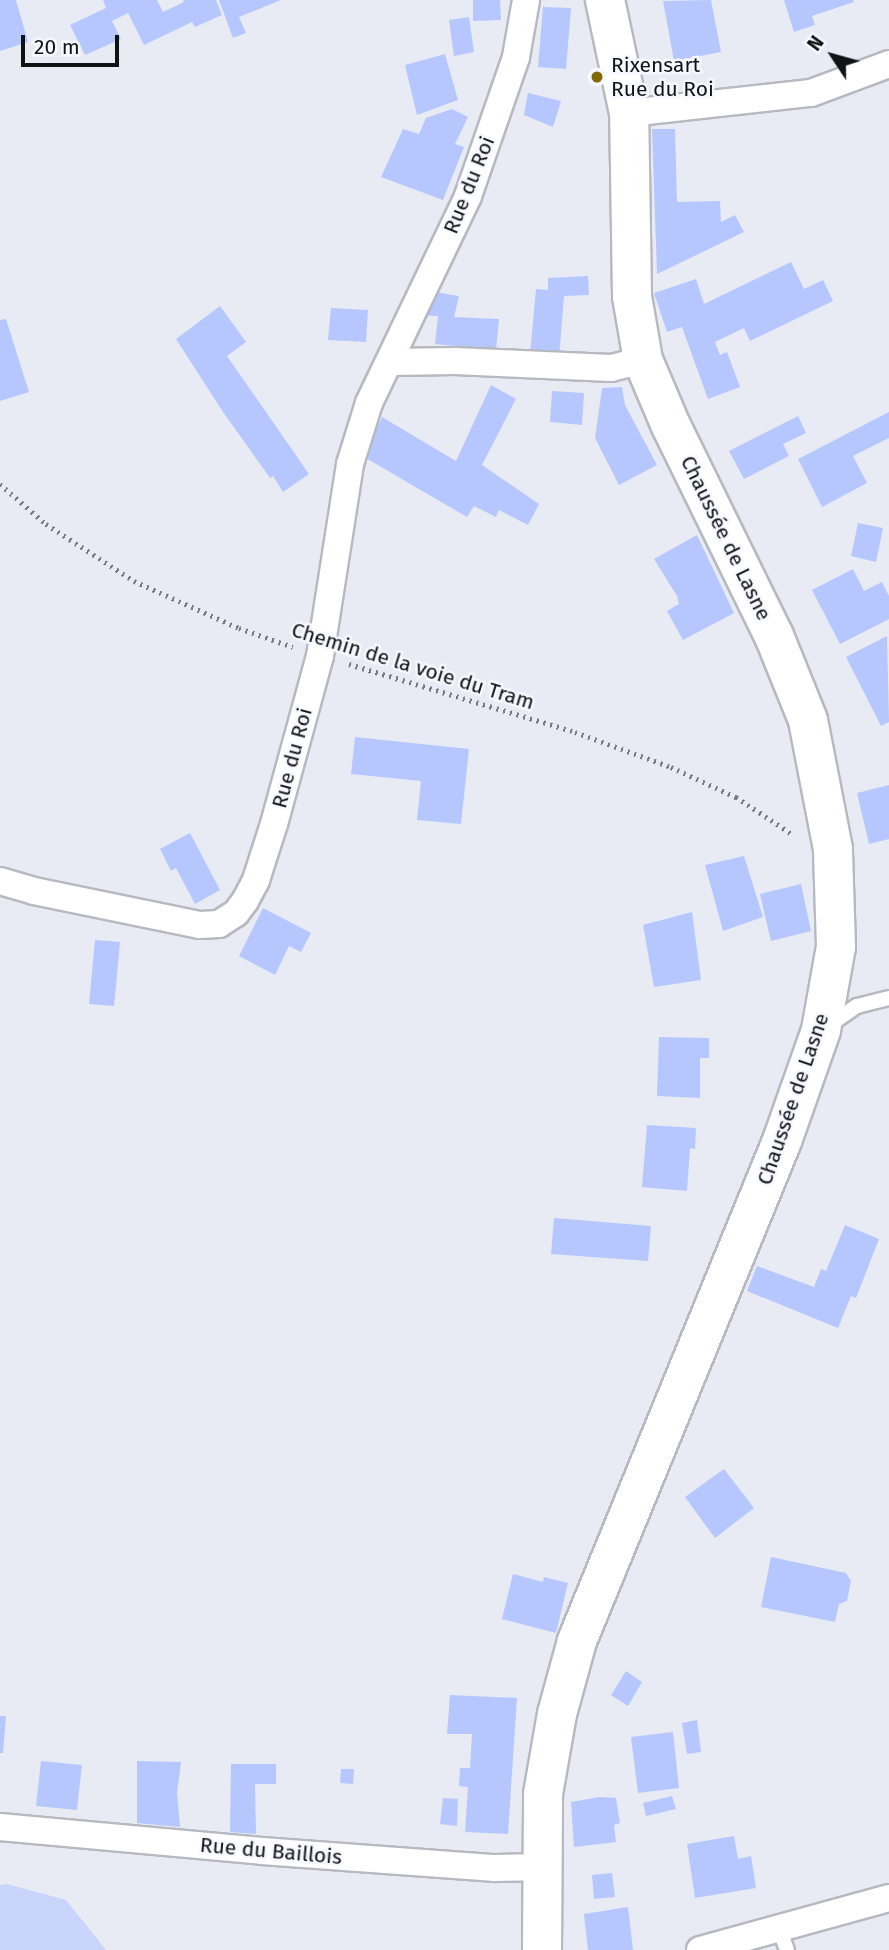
<!DOCTYPE html>
<html>
<head>
<meta charset="utf-8">
<style>
	body { margin:0 }
	#map { position:relative; width:889px; height:1950px; overflow:hidden; background:#e8ebf3; font-family:"Fira Sans",sans-serif }
	div>[style] { position:absolute }
	[style*='--x'] { left:calc(var(--x)*1px); top:calc(var(--y)*1px); width:calc(var(--w)*1px); rotate:calc(var(--a)*1deg) }
	.green>* { inset:0; background:#c8d4fa }
	.building>* { inset:0; background:#b5c7fe }
	.path>* { height:4.5px; margin-top:-2.25px; transform-origin:0; background:repeating-linear-gradient(90deg,#787a7f 0 2px,transparent 0 7px) }
	.roads { filter:drop-shadow(2px 0 #b7b9c1) drop-shadow(-2px 0 #b7b9c1) drop-shadow(0 2px #b7b9c1) drop-shadow(0 -2px #b7b9c1) }
	.lane>* { height:14px; margin:-7px; padding:0 7px; transform-origin:7px; border-radius:7px; background:#fff }
	.street>* { height:26px; margin:-13px; padding:0 13px; transform-origin:13px; border-radius:13px; background:#fff }
	.secondary>* { height:38px; margin:-19px; padding:0 19px; transform-origin:19px; border-radius:19px; background:#fff }
	.dots>* { width:19px; height:19px; translate:-50% -50%; box-sizing:border-box; border:4px solid #f6f8ff; border-radius:50% }
	span { translate:-50% -50%; white-space:nowrap; text-align:center; line-height:1.15; -webkit-text-stroke:5px #f6f8ff; paint-order:stroke }
	.poi-label { font-size:21px; color:#111214 }
	.left { translate:0 -50%; text-align:left }
	.street-label { font-size:21px; color:#111214 }
	.north { position:absolute; left:798px; top:21px; width:70px; height:70px; -webkit-text-stroke:5px #f6f8ff; paint-order:stroke; rotate:306deg; font-size:19px; font-weight:700; line-height:28px; text-align:center; color:#111214 }
	.north::after { content:''; display:block; margin:auto; width:24px; height:32px; background:#111214; clip-path:polygon(50% 0,100% 100%,50% 72%,0 100%) }
	.scale { position:absolute; left:21px; top:35px; width:98px; height:32px; box-sizing:border-box; border:4px solid #111214; border-top:0; padding-left:9px; font-size:21px; line-height:24px; white-space:nowrap; color:#111214; -webkit-text-stroke:5px #f6f8ff; paint-order:stroke }
</style>
</head>
<body>
<div id="map">
	<div class="green">
		<i style="clip-path:polygon(7px 1884px,66px 1900px,106px 1950px,0 1950px,0 1885px)"></i>
	</div>
	<div class="building">
		<i style="clip-path:polygon(0 0,16px 0,28px 42px,0 51px)"></i>
		<i style="clip-path:polygon(103px 0,157px 0,163px 12px,184px 2px,183px 0,216px 0,222px 15px,195px 27px,192px 22px,144px 45px,128px 13px,112px 21px,121px 39px,85px 55px,70px 25px,106px 8px)"></i>
		<i style="clip-path:polygon(219px 0,281px 0,239px 17px,246px 33px,233px 38px)"></i>
		<i style="clip-path:polygon(473px 0,500px 0,501px 20px,473px 21px)"></i>
		<i style="clip-path:polygon(711px 0,721px 52px,674px 61px,663px 1px)"></i>
		<i style="clip-path:polygon(784px 0,853px 0,854px 2px,812px 16px,815px 25px,794px 32px)"></i>
		<i style="clip-path:polygon(543px 7px,571px 8px,566px 69px,538px 67px)"></i>
		<i style="clip-path:polygon(469px 17px,474px 52px,454px 56px,449px 20px)"></i>
		<i style="clip-path:polygon(445px 54px,458px 100px,417px 115px,405px 65px)"></i>
		<i style="clip-path:polygon(528px 93px,561px 101px,553px 127px,524px 115px)"></i>
		<i style="clip-path:polygon(452px 109px,468px 117px,455px 144px,464px 147px,443px 200px,381px 177px,403px 129px,419px 134px,426px 118px)"></i>
		<i style="clip-path:polygon(652px 129px,675px 129px,677px 202px,720px 201px,721px 222px,735px 215px,744px 232px,657px 274px)"></i>
		<i style="clip-path:polygon(791px 262px,804px 289px,823px 280px,833px 301px,750px 341px,744px 328px,715px 342px,720px 355px,727px 352px,740px 387px,708px 399px,682px 327px,667px 332px,654px 293px,696px 279px,704px 304px)"></i>
		<i style="clip-path:polygon(588px 276px,589px 295px,564px 296px,559px 358px,530px 355px,536px 289px,548px 290px,548px 278px)"></i>
		<i style="clip-path:polygon(429px 291px,459px 296px,454px 317px,499px 319px,496px 350px,435px 344px,438px 316px,417px 315px)"></i>
		<i style="clip-path:polygon(220px 306px,246px 342px,227px 356px,309px 474px,283px 492px,273px 476px,270px 478px,223px 412px,176px 339px)"></i>
		<i style="clip-path:polygon(331px 308px,368px 310px,366px 342px,328px 340px)"></i>
		<i style="clip-path:polygon(6px 319px,29px 392px,0 401px,0 320px)"></i>
		<i style="clip-path:polygon(491px 385px,516px 399px,482px 465px,539px 504px,528px 525px,499px 510px,496px 517px,474px 506px,467px 517px,364px 457px,382px 417px,456px 461px)"></i>
		<i style="clip-path:polygon(622px 387px,625px 405px,657px 465px,619px 485px,595px 438px,602px 388px)"></i>
		<i style="clip-path:polygon(552px 391px,584px 393px,582px 425px,550px 422px)"></i>
		<i style="clip-path:polygon(889px 412px,889px 438px,853px 456px,867px 483px,822px 507px,798px 459px)"></i>
		<i style="clip-path:polygon(798px 416px,806px 433px,783px 444px,789px 456px,744px 479px,729px 451px)"></i>
		<i style="clip-path:polygon(858px 523px,883px 528px,876px 562px,851px 556px)"></i>
		<i style="clip-path:polygon(697px 535px,734px 613px,683px 640px,667px 611px,679px 604px,677px 596px,654px 559px)"></i>
		<i style="clip-path:polygon(853px 569px,864px 591px,882px 582px,889px 596px,889px 619px,840px 644px,812px 590px)"></i>
		<i style="clip-path:polygon(887px 636px,889px 722px,881px 726px,846px 657px)"></i>
		<i style="clip-path:polygon(355px 737px,469px 749px,461px 824px,417px 820px,421px 781px,351px 774px)"></i>
		<i style="clip-path:polygon(889px 785px,889px 839px,869px 844px,857px 793px)"></i>
		<i style="clip-path:polygon(190px 833px,220px 890px,195px 904px,176px 868px,171px 871px,160px 849px)"></i>
		<i style="clip-path:polygon(744px 856px,763px 917px,723px 931px,705px 865px)"></i>
		<i style="clip-path:polygon(801px 884px,811px 931px,771px 941px,760px 894px)"></i>
		<i style="clip-path:polygon(263px 908px,311px 933px,301px 952px,289px 946px,275px 975px,239px 956px)"></i>
		<i style="clip-path:polygon(692px 912px,701px 980px,654px 987px,643px 925px)"></i>
		<i style="clip-path:polygon(95px 940px,120px 942px,114px 1006px,89px 1004px)"></i>
		<i style="clip-path:polygon(659px 1037px,709px 1038px,709px 1058px,700px 1058px,700px 1098px,657px 1096px)"></i>
		<i style="clip-path:polygon(647px 1125px,696px 1128px,695px 1149px,690px 1148px,687px 1191px,642px 1187px)"></i>
		<i style="clip-path:polygon(554px 1218px,651px 1226px,648px 1261px,551px 1254px)"></i>
		<i style="clip-path:polygon(845px 1225px,879px 1239px,856px 1298px,851px 1296px,838px 1328px,747px 1291px,757px 1266px,814px 1287px,821px 1269px,826px 1271px)"></i>
		<i style="clip-path:polygon(724px 1469px,754px 1508px,715px 1538px,685px 1497px)"></i>
		<i style="clip-path:polygon(771px 1557px,846px 1573px,851px 1581px,847px 1601px,839px 1604px,835px 1622px,761px 1607px)"></i>
		<i style="clip-path:polygon(513px 1574px,543px 1582px,544px 1577px,568px 1583px,556px 1633px,502px 1619px)"></i>
		<i style="clip-path:polygon(626px 1671px,642px 1682px,628px 1706px,611px 1695px)"></i>
		<i style="clip-path:polygon(450px 1695px,517px 1698px,508px 1834px,465px 1832px,468px 1787px,459px 1786px,460px 1768px,470px 1768px,472px 1734px,447px 1734px)"></i>
		<i style="clip-path:polygon(0 1716px,6px 1716px,3px 1753px,0 1753px)"></i>
		<i style="clip-path:polygon(697px 1720px,701px 1752px,687px 1754px,682px 1723px)"></i>
		<i style="clip-path:polygon(673px 1732px,679px 1788px,638px 1793px,631px 1737px)"></i>
		<i style="clip-path:polygon(41px 1761px,82px 1765px,77px 1810px,36px 1806px)"></i>
		<i style="clip-path:polygon(137px 1761px,181px 1762px,177px 1793px,180px 1827px,137px 1823px)"></i>
		<i style="clip-path:polygon(231px 1764px,276px 1764px,276px 1784px,255px 1784px,256px 1834px,230px 1832px)"></i>
		<i style="clip-path:polygon(341px 1769px,354px 1769px,353px 1784px,340px 1783px)"></i>
		<i style="clip-path:polygon(672px 1796px,676px 1809px,646px 1816px,643px 1803px)"></i>
		<i style="clip-path:polygon(600px 1797px,616px 1798px,620px 1823px,614px 1825px,616px 1842px,574px 1847px,571px 1802px)"></i>
		<i style="clip-path:polygon(443px 1798px,458px 1799px,457px 1826px,440px 1824px)"></i>
		<i style="clip-path:polygon(734px 1836px,738px 1859px,751px 1856px,756px 1888px,695px 1898px,687px 1844px)"></i>
		<i style="clip-path:polygon(612px 1873px,615px 1897px,594px 1899px,592px 1875px)"></i>
		<i style="clip-path:polygon(628px 1907px,633px 1950px,588px 1950px,584px 1914px)"></i>
	</div>
	<div class="path">
		<i style="--x:0;--y:484;--w:61;--a:41"></i>
		<i style="--x:46;--y:524;--w:105;--a:32.9"></i>
		<i style="--x:134;--y:581;--w:115;--a:24.1"></i>
		<i style="--x:239;--y:628;--w:57;--a:19.4"></i>
		<i style="--x:349;--y:664;--w:236;--a:16.7"></i>
		<i style="--x:575;--y:732;--w:102;--a:20"></i>
		<i style="--x:671;--y:767;--w:72;--a:24.8"></i>
		<i style="--x:736;--y:797;--w:67;--a:33.5"></i>
	</div>
	<div class="roads">
		<div class="lane">
			<i style="--x:828;--y:1026;--w:35;--a:-35"></i>
			<i style="--x:857;--y:1006;--w:33;--a:-14"></i>
			<i style="--x:779;--y:1929;--w:22;--a:69"></i>
		</div>
		<div class="street">
			<i style="--x:629;--y:113;--w:183;--a:-6.3"></i>
			<i style="--x:811;--y:93;--w:83;--a:-20.4"></i>
			<i style="--x:390;--y:362;--w:65;--a:-0.9"></i>
			<i style="--x:455;--y:361;--w:156;--a:2.6"></i>
			<i style="--x:611;--y:368;--w:33;--a:-14"></i>
			<i style="--x:0;--y:881;--w:35;--a:16"></i>
			<i style="--x:34;--y:891;--w:169;--a:11.6"></i>
			<i style="--x:200;--y:925;--w:19;--a:-3"></i>
			<i style="--x:219;--y:924;--w:20;--a:-33"></i>
			<i style="--x:236;--y:913;--w:15;--a:-53"></i>
			<i style="--x:245;--y:901;--w:24;--a:-62"></i>
			<i style="--x:256;--y:880;--w:59;--a:-72.2"></i>
			<i style="--x:274;--y:824;--w:174;--a:-74.7"></i>
			<i style="--x:320;--y:656;--w:194;--a:-81.1"></i>
			<i style="--x:350;--y:464;--w:64;--a:-72.7"></i>
			<i style="--x:369;--y:403;--w:229;--a:-64.4"></i>
			<i style="--x:468;--y:196;--w:147;--a:-70.9"></i>
			<i style="--x:516;--y:57;--w:58;--a:-80"></i>
			<i style="--x:0;--y:1827;--w:263;--a:5.2"></i>
			<i style="--x:262;--y:1851;--w:234;--a:4.2"></i>
			<i style="--x:495;--y:1868;--w:48;--a:-1.2"></i>
			<i style="--x:700;--y:1950;--w:196;--a:-15.4"></i>
		</div>
		<div class="secondary">
			<i style="--x:542;--y:1950;--w:156;--a:-89.6"></i>
			<i style="--x:543;--y:1794;--w:81;--a:-80.1"></i>
			<i style="--x:557;--y:1714;--w:76;--a:-74.7"></i>
			<i style="--x:577;--y:1641;--w:540;--a:-67.71"></i>
			<i style="--x:782;--y:1141;--w:118;--a:-70.6"></i>
			<i style="--x:821;--y:1030;--w:84;--a:-79.8"></i>
			<i style="--x:836;--y:947;--w:98;--a:-91.8"></i>
			<i style="--x:833;--y:849;--w:131;--a:-101"></i>
			<i style="--x:808;--y:720;--w:91;--a:-112"></i>
			<i style="--x:774;--y:636;--w:234;--a:-116.1"></i>
			<i style="--x:671;--y:426;--w:72;--a:-113"></i>
			<i style="--x:643;--y:360;--w:65;--a:-99.8"></i>
			<i style="--x:632;--y:296;--w:183;--a:-90.9"></i>
			<i style="--x:629;--y:113;--w:116;--a:-102"></i>
		</div>
	</div>
	<div class="dots">
		<i style="left:597px;top:77px;background:#836902"></i>
	</div>
	<div class="poi-label">
		<span class="left" style="left:611px;top:77px">Rixensart<br>Rue du Roi</span>
	</div>
	<div class="street-label">
		<span style="left:469px;top:185px;rotate:-68deg">Rue du Roi</span>
		<span style="left:726px;top:538px;rotate:64deg">Chaussée de Lasne</span>
		<span style="left:413px;top:666px;rotate:17deg">Chemin de la voie du Tram</span>
		<span style="left:292px;top:758px;rotate:-75deg">Rue du Roi</span>
		<span style="left:793px;top:1099px;rotate:-71deg">Chaussée de Lasne</span>
		<span style="left:271px;top:1851px;rotate:5deg">Rue du Baillois</span>
	</div>
	<div class="north">N</div>
	<div class="scale">20 m</div>
</div>
</body>
</html>
